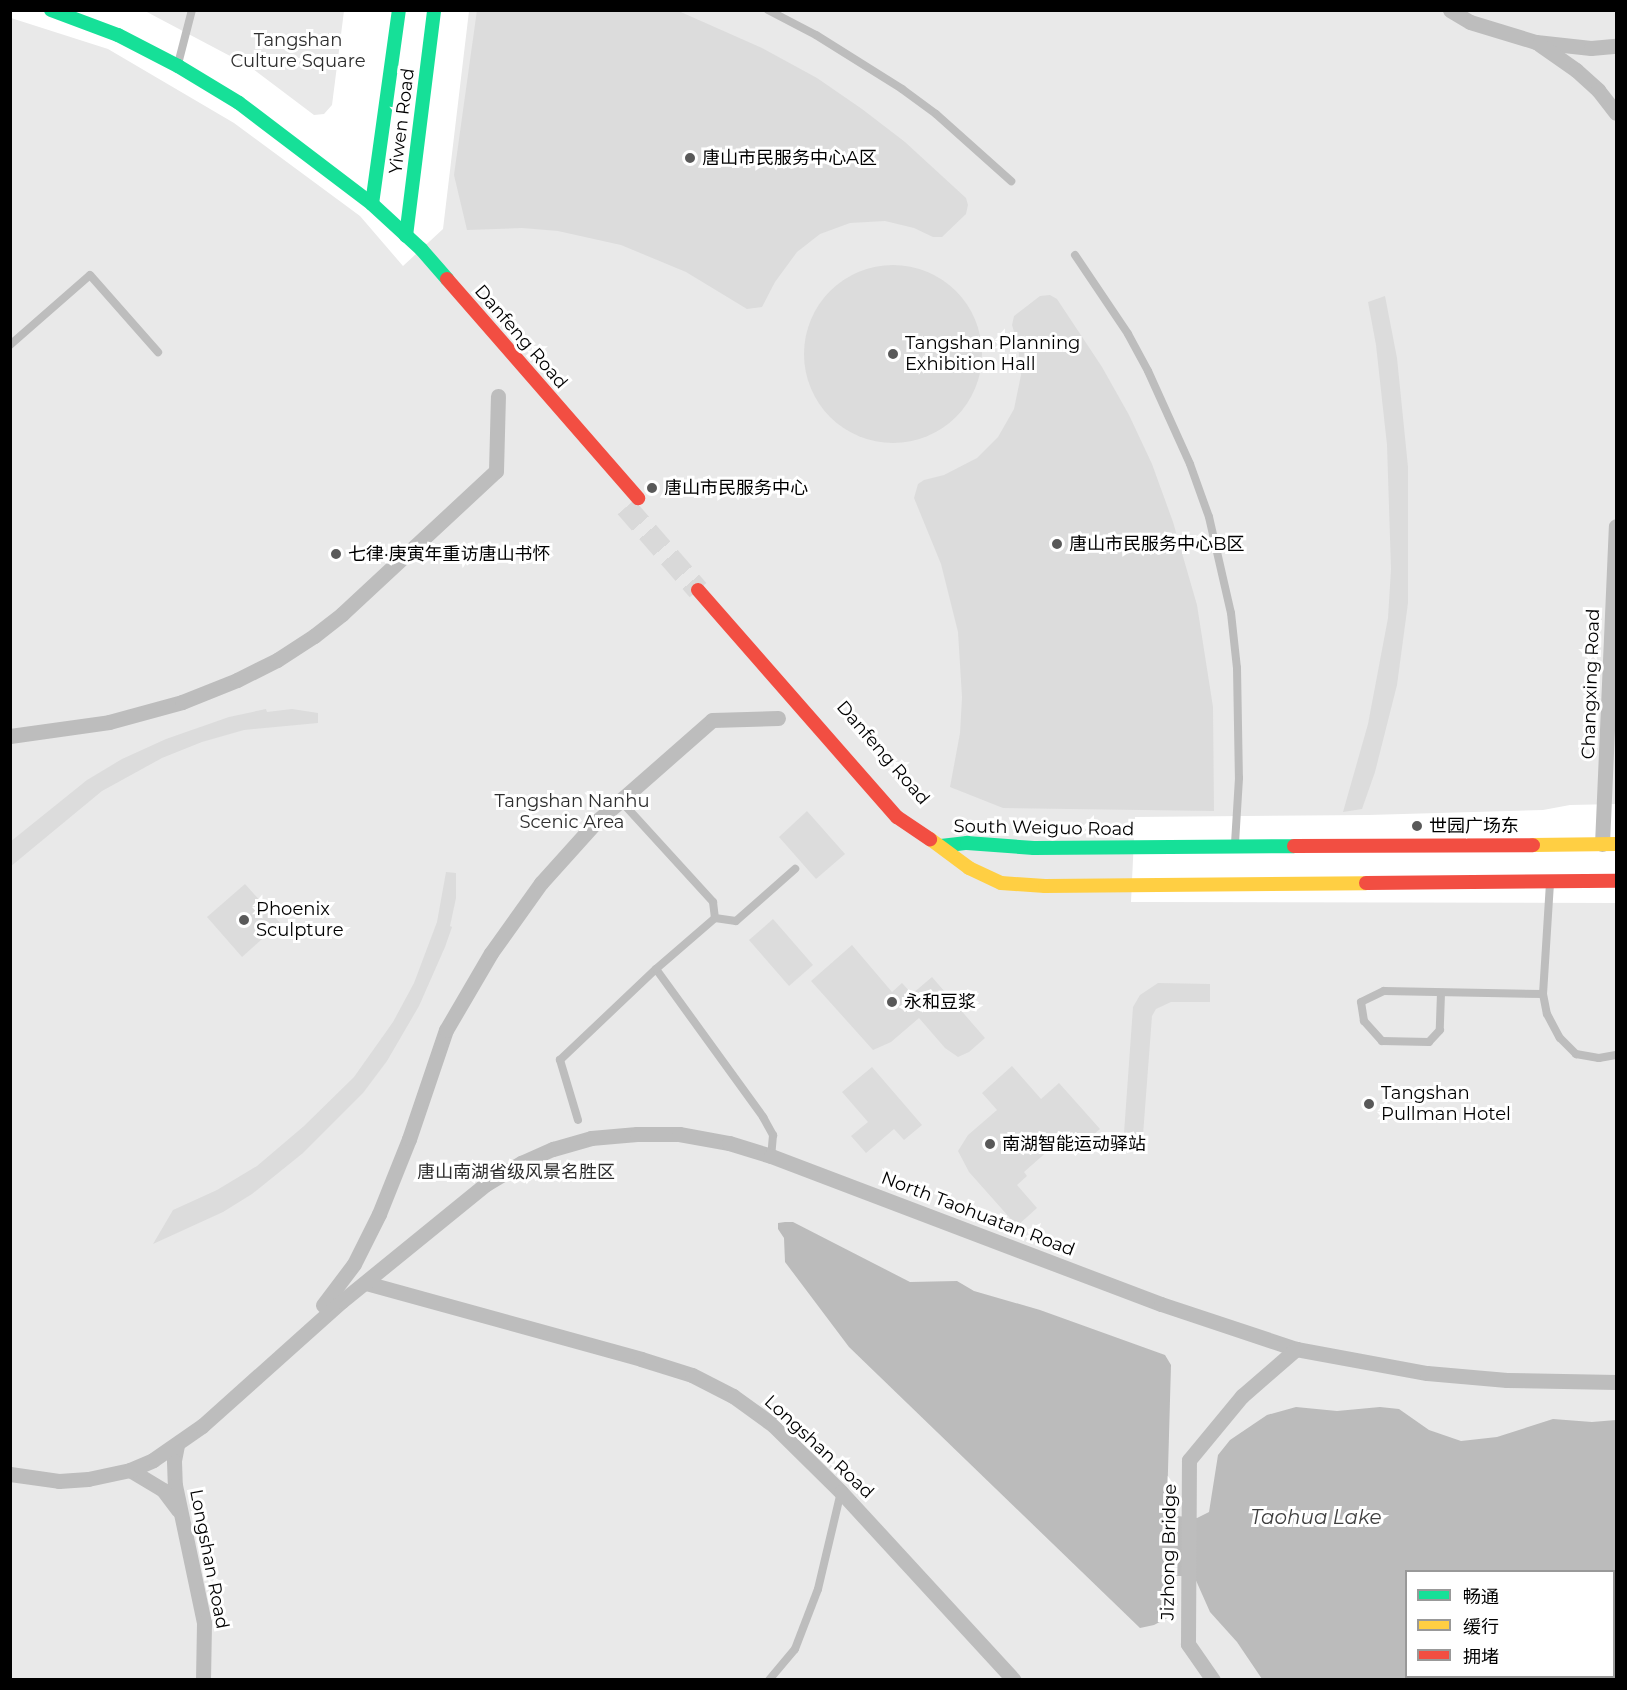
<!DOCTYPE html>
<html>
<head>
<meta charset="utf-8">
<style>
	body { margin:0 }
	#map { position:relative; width:1627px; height:1690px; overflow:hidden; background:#fff; font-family:Montserrat,"Noto Sans SC",sans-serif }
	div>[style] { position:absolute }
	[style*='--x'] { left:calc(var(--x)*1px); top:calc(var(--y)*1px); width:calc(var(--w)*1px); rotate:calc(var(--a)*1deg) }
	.green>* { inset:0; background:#e9e9e9 }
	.water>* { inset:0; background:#bbb }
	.building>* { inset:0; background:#dcdcdc }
	.round { border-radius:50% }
	.secondary-tunnel>* { height:22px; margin-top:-11px; transform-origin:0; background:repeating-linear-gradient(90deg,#d9d9d9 0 22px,transparent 0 33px) }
	.lane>* { height:8px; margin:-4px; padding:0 4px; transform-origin:4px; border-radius:4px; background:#bdbdbd }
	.street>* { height:15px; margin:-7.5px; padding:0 7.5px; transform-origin:7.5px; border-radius:7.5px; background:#bdbdbd }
	.fast>* { height:14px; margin:-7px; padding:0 7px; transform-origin:7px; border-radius:7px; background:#16e098 }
	.slow>* { height:14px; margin:-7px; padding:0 7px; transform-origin:7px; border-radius:7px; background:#ffcf43 }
	.jam>* { height:14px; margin:-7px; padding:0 7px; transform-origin:7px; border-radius:7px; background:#f24e42 }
	.dots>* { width:16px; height:16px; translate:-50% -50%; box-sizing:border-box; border:3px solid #fff; border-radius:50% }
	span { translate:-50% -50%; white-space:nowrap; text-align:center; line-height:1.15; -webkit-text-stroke:6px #fff; paint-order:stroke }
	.park-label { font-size:18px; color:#2e2e2e }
	.street-label { font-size:18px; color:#000 }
	.poi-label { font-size:18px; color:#000 }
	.left { translate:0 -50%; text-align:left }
	.water-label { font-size:20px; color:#3f3f3f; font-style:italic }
	.frame { position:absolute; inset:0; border:12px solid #000; pointer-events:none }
	.legend { position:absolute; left:1405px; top:1570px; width:210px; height:108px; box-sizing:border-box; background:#fff; border:2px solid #999; margin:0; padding:8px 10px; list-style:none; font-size:18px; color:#000 }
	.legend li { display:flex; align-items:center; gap:12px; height:30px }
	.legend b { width:30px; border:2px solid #999 }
</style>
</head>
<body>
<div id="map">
	<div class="green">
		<i style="clip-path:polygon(145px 11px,344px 11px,332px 105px,324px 114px,314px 115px,249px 66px)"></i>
		<i style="clip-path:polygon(evenodd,469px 11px,1616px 11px,1616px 804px,1570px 805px,1543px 810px,1368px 815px,1135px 817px,1131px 902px,1616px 903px,1616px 1679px,11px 1679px,11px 18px,108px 49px,234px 123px,360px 216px,403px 266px,443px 229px,469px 11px,1406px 1572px,1614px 1572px,1614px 1676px,1406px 1676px,1406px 1572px)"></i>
	</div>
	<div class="water">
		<i style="clip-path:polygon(evenodd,785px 1222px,793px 1222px,910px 1282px,957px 1281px,974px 1291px,1040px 1310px,1165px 1355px,1171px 1365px,1167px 1505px,1177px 1516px,1197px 1518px,1209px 1512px,1218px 1455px,1230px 1440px,1267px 1415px,1296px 1407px,1337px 1411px,1380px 1407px,1399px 1409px,1429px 1430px,1461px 1441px,1497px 1437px,1553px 1419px,1592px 1422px,1616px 1420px,1616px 1679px,1262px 1679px,1237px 1642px,1210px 1612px,1194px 1576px,1171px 1576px,1169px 1617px,1154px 1625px,1140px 1628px,849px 1347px,785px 1262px,784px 1238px,778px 1229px,778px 1223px,785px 1222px,1406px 1572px,1614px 1572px,1614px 1676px,1406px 1676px,1406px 1572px)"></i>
	</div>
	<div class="building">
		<i style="clip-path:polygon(477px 10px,676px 10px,683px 13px,762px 48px,817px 78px,862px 109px,905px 142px,966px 198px,968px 205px,966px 214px,942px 237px,933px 237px,914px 228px,885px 221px,850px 223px,820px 234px,797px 252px,775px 282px,762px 307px,747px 309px,686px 272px,621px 245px,558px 231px,522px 228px,467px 230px,454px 175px)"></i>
		<i class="round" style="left:804px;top:265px;width:178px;height:178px"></i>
		<i style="clip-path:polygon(1050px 295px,1057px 299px,1102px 367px,1129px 415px,1152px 464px,1173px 522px,1197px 605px,1213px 707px,1214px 811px,1003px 808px,950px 787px,960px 733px,962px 697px,958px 632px,941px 564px,914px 498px,918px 484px,924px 480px,944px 475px,977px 458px,998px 437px,1014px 409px,1021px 375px,1018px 345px,1012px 325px,1014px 316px,1040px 296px)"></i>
		<i style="clip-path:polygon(1385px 296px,1397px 358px,1408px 467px,1408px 603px,1397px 685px,1375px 772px,1362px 809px,1343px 812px,1368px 724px,1388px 618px,1391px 569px,1387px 445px,1376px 345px,1368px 302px)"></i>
		<i style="clip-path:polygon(266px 709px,267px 712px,292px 709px,318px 713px,318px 723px,244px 730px,202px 742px,162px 758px,102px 791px,10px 867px,10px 842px,87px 780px,122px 759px,166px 739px,229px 717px)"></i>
		<i style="clip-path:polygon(807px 811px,845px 854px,816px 879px,779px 837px)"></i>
		<i style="clip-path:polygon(446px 872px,456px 873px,456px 898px,450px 926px,452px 927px,445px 947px,419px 1006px,387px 1061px,363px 1093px,303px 1153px,252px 1194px,223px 1212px,153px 1244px,173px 1210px,217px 1190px,257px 1166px,304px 1126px,354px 1077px,393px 1022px,414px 983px,437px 922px)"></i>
		<i style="clip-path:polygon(245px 884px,280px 923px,242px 957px,207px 917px)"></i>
		<i style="clip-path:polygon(773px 919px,813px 965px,789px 986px,749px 940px)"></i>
		<i style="clip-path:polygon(852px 945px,892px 992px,902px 983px,912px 994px,932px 977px,985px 1038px,969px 1052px,958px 1057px,945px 1048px,919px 1018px,891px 1042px,873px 1050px,811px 981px)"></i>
		<i style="clip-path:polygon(1158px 983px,1210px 984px,1210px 1002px,1171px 1002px,1156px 1009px,1152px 1016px,1143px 1135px,1124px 1133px,1133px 1007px,1140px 995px)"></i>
		<i style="clip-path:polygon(1012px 1066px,1041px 1099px,1059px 1083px,1100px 1129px,1078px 1148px,1066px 1135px,1024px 1172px,1027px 1176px,1017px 1185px,1037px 1208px,1017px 1226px,969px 1172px,958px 1151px,968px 1135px,997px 1110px,982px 1093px)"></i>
		<i style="clip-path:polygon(872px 1067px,922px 1125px,904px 1140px,894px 1129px,866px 1153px,851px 1136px,868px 1122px,842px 1092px)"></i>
	</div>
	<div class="secondary-tunnel">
		<i style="--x:626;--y:507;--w:110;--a:49.1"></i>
	</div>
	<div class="lane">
		<i style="--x:768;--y:10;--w:54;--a:27.5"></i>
		<i style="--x:816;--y:35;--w:102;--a:32.1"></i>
		<i style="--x:902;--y:89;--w:42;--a:36.3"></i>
		<i style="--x:936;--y:114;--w:101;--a:41.8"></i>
		<i style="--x:178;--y:64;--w:56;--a:-75.5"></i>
		<i style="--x:1075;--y:255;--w:95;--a:56.1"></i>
		<i style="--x:1128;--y:334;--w:42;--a:61.6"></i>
		<i style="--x:1148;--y:371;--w:102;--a:65.7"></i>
		<i style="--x:1190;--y:464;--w:56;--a:70.3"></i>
		<i style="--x:1209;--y:517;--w:98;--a:77.1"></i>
		<i style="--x:1231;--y:613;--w:55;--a:83.8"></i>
		<i style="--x:1237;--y:668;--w:110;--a:89"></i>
		<i style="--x:1239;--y:778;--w:66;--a:93.5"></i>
		<i style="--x:10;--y:345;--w:106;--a:-41.2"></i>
		<i style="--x:90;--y:275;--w:103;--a:48.6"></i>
		<i style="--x:620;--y:800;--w:138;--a:47.6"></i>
		<i style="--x:713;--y:902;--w:16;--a:83"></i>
		<i style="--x:715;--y:918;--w:21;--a:8"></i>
		<i style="--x:736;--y:921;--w:79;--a:-41.4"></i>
		<i style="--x:1550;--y:883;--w:111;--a:93.6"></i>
		<i style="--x:1543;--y:994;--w:20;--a:79"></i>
		<i style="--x:1547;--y:1014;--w:27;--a:62"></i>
		<i style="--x:1560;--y:1038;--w:23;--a:45"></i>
		<i style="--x:1576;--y:1054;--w:23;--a:10"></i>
		<i style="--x:1599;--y:1058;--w:17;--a:-10"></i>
		<i style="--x:656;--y:969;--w:183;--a:54.1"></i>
		<i style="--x:763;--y:1117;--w:21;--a:61"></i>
		<i style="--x:773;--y:1135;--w:21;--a:95"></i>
		<i style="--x:1441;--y:993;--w:37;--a:92"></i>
		<i style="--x:1440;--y:1030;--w:16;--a:133"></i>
		<i style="--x:1429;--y:1042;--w:47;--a:-178.8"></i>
		<i style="--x:1382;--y:1041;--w:27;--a:-132"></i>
		<i style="--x:1364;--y:1021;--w:19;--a:-99"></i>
		<i style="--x:1361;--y:1002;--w:25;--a:-26"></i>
		<i style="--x:1384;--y:991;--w:159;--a:1.1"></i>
		<i style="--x:578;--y:1120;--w:63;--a:-106.7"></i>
		<i style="--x:560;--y:1060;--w:132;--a:-43.5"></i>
		<i style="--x:656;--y:969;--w:78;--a:-40.8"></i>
		<i style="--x:769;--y:1680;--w:40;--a:-50"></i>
		<i style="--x:795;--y:1649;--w:64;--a:-69"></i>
		<i style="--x:818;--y:1589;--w:100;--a:-76.7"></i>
	</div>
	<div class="street">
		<i style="--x:1450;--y:10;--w:23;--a:31"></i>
		<i style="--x:1470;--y:22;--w:69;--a:16.9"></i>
		<i style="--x:1536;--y:42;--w:55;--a:6.2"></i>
		<i style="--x:1591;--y:48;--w:25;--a:-5"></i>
		<i style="--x:1539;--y:44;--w:45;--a:35.1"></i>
		<i style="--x:1576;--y:70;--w:30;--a:42"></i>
		<i style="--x:1598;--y:90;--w:29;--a:52"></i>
		<i style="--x:10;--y:736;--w:100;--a:-8"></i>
		<i style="--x:109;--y:722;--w:76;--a:-15.3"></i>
		<i style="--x:182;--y:702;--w:59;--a:-21.8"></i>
		<i style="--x:237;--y:680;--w:45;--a:-26.6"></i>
		<i style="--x:277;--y:660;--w:44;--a:-33"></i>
		<i style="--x:314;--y:636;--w:36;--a:-38"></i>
		<i style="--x:342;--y:614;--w:210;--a:-42.9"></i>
		<i style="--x:496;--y:471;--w:75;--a:-88.5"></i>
		<i style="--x:1602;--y:844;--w:318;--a:-87.5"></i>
		<i style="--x:366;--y:1283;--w:285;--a:15.4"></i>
		<i style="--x:641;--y:1359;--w:53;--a:17.4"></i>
		<i style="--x:692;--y:1375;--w:46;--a:27.1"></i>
		<i style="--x:733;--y:1396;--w:49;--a:35.9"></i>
		<i style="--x:773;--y:1425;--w:95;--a:44.6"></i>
		<i style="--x:841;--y:1492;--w:255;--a:47.4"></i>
		<i style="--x:323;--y:1305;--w:51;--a:-52.9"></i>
		<i style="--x:354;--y:1264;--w:56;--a:-63.4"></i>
		<i style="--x:379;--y:1214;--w:81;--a:-68.2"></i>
		<i style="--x:409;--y:1139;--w:115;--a:-71.3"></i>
		<i style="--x:446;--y:1030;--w:89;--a:-59.7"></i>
		<i style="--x:491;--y:953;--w:86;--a:-54.5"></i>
		<i style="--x:541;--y:883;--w:82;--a:-48"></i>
		<i style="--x:596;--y:822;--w:154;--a:-41.3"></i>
		<i style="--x:712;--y:720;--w:66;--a:-1.7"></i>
		<i style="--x:177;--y:1445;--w:16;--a:101"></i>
		<i style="--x:174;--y:1461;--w:24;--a:88"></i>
		<i style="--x:175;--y:1485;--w:141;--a:78.1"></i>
		<i style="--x:204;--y:1623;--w:57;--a:91"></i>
		<i style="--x:130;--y:1470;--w:39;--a:31"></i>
		<i style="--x:163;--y:1490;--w:25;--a:53"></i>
		<i style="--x:10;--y:1474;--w:49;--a:8.1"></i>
		<i style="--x:59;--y:1481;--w:29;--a:-4"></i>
		<i style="--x:88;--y:1479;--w:43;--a:-12.1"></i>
		<i style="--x:130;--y:1470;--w:25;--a:-23"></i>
		<i style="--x:153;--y:1460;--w:60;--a:-34.8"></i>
		<i style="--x:202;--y:1426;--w:188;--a:-41.8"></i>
		<i style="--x:342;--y:1301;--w:186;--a:-39.1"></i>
		<i style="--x:486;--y:1184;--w:41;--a:-31"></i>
		<i style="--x:521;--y:1163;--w:35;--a:-24"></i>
		<i style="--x:553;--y:1149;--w:40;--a:-16"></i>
		<i style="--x:591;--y:1138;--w:46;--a:-5"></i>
		<i style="--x:637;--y:1134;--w:42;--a:0"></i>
		<i style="--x:679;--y:1134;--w:51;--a:10.2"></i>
		<i style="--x:729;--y:1143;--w:44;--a:17.2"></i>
		<i style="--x:771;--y:1156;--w:417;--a:20.8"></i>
		<i style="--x:1161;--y:1304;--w:142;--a:18.4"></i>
		<i style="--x:1296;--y:1349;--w:133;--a:10.4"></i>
		<i style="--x:1427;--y:1373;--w:80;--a:5"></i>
		<i style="--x:1507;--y:1380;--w:109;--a:1.1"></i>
		<i style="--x:1213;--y:1680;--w:44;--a:-124.8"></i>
		<i style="--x:1188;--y:1644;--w:184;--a:-89.7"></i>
		<i style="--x:1189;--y:1460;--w:83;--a:-50.4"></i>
		<i style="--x:1242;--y:1396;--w:72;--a:-41"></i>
	</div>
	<div class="fast">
		<i style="--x:51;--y:10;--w:72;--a:20.5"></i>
		<i style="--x:118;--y:35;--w:68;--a:27.3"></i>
		<i style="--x:178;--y:66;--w:71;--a:31.2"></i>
		<i style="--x:239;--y:103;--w:167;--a:37.2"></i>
		<i style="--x:372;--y:204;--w:67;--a:42.6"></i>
		<i style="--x:421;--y:249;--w:40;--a:49"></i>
		<i style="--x:372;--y:204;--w:196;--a:-82.1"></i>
		<i style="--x:406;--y:236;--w:228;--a:-82.9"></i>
		<i style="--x:941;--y:846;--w:26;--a:-7"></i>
		<i style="--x:967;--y:843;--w:67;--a:4.3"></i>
		<i style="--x:1034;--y:848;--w:260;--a:-0.4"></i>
	</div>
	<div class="slow">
		<i style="--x:930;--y:839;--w:49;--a:36.6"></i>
		<i style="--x:969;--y:868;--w:35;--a:25"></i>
		<i style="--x:1001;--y:883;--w:44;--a:3.9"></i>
		<i style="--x:1045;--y:886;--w:321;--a:-0.5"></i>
		<i style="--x:1533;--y:845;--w:83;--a:-0.7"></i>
	</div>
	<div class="jam">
		<i style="--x:447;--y:279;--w:291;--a:48.9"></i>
		<i style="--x:698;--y:590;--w:302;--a:48.8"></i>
		<i style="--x:897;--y:817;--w:40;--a:34"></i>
		<i style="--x:1294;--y:846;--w:239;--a:-0.2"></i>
		<i style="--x:1366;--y:883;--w:250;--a:-0.5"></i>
	</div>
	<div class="dots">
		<i style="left:690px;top:158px;background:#595959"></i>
		<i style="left:893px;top:354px;background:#595959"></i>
		<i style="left:652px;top:488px;background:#595959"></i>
		<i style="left:1057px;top:544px;background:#595959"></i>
		<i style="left:336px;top:554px;background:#595959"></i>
		<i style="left:1417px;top:826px;background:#595959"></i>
		<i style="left:244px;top:920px;background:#595959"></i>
		<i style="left:892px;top:1002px;background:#595959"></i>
		<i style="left:1369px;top:1104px;background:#595959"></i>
		<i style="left:990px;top:1144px;background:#595959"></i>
	</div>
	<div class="park-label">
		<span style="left:298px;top:51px">Tangshan<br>Culture Square</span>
		<span style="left:572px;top:812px">Tangshan Nanhu<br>Scenic Area</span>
		<span style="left:516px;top:1172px">唐山南湖省级风景名胜区</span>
	</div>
	<div class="street-label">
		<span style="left:402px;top:121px;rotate:-83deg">Yiwen Road</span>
		<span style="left:521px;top:337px;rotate:49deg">Danfeng Road</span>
		<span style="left:1591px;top:684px;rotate:-88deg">Changxing Road</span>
		<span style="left:883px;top:753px;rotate:49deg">Danfeng Road</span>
		<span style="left:1044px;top:828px;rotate:1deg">South Weiguo Road</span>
		<span style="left:978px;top:1214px;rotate:21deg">North Taohuatan Road</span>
		<span style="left:819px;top:1447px;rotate:43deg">Longshan Road</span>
		<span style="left:1169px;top:1552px;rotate:-89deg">Jizhong Bridge</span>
		<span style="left:209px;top:1559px;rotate:79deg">Longshan Road</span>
	</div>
	<div class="poi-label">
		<span class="left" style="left:702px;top:158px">唐山市民服务中心A区</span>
		<span class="left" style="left:905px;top:354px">Tangshan Planning<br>Exhibition Hall</span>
		<span class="left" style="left:664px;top:488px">唐山市民服务中心</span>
		<span class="left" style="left:1069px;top:544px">唐山市民服务中心B区</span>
		<span class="left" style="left:348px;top:554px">七律·庚寅年重访唐山书怀</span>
		<span class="left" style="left:1429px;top:826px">世园广场东</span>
		<span class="left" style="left:256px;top:920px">Phoenix<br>Sculpture</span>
		<span class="left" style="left:904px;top:1002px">永和豆浆</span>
		<span class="left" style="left:1381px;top:1104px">Tangshan<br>Pullman Hotel</span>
		<span class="left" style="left:1002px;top:1144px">南湖智能运动驿站</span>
	</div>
	<div class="water-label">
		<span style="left:1316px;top:1517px">Taohua Lake</span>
	</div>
	<div class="frame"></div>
	<ul class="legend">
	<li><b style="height:8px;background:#16e098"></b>畅通</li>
	<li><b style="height:8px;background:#ffcf43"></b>缓行</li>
	<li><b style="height:8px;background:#f24e42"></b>拥堵</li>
	</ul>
</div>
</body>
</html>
